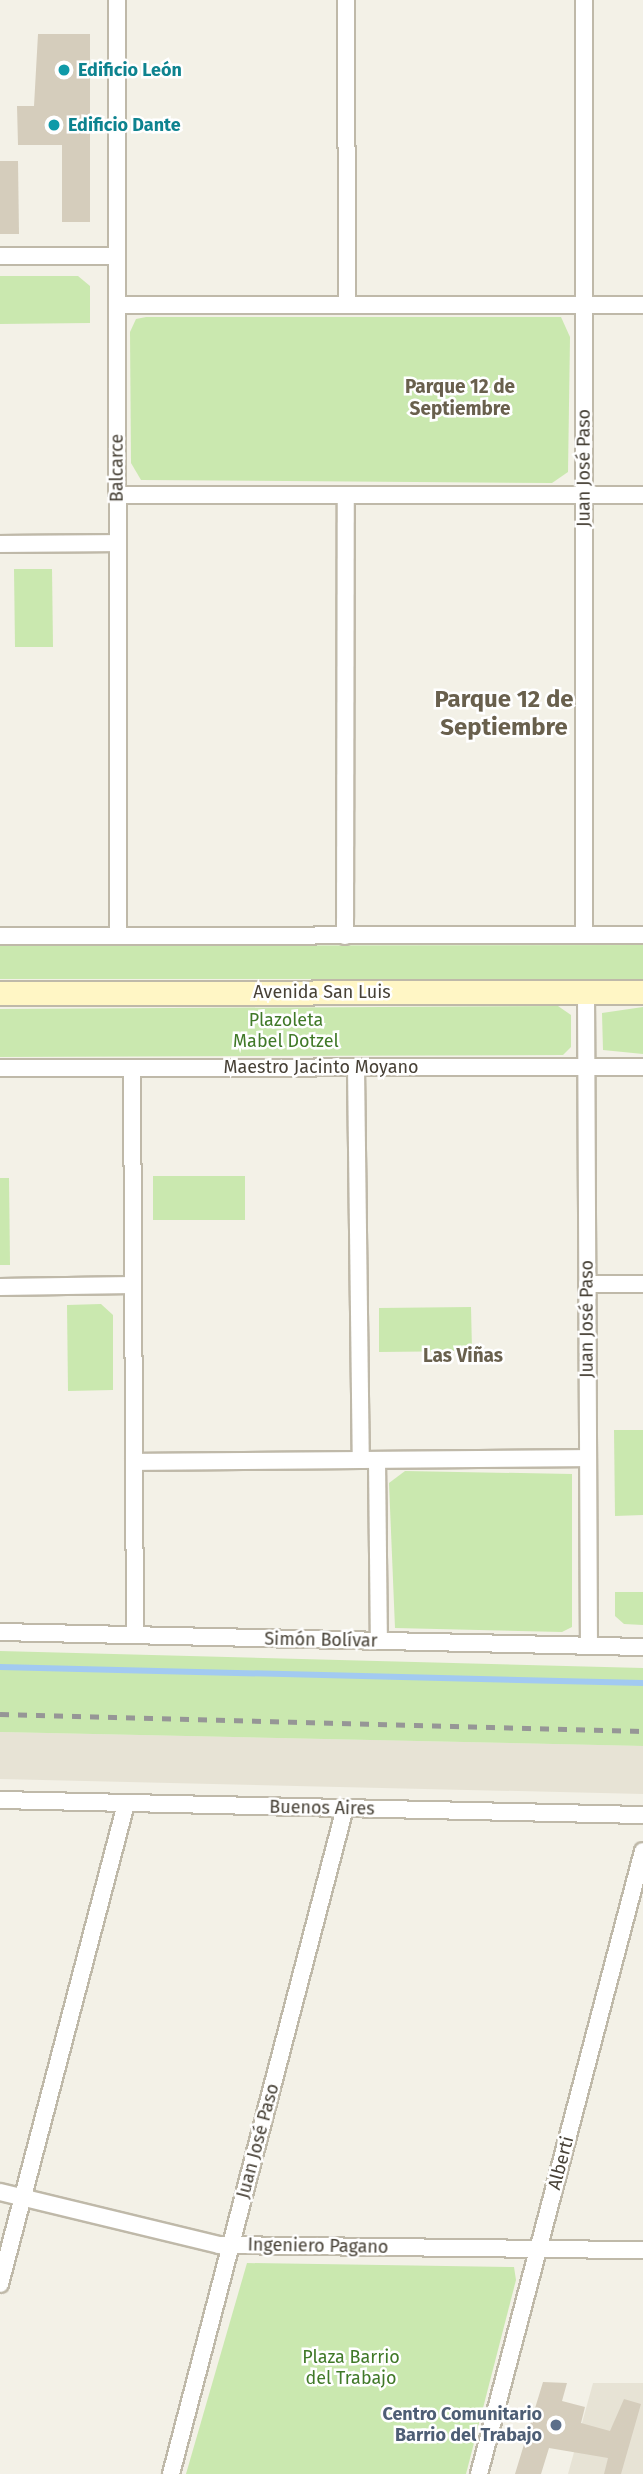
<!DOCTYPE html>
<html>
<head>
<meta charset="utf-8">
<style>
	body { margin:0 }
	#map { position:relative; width:643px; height:2474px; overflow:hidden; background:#f3f1e7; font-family:"Fira Sans",sans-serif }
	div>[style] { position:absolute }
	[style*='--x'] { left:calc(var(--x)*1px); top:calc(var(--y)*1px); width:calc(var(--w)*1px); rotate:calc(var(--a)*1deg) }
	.residential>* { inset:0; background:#e7e3d5 }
	.green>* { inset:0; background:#cae8af }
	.stream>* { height:6px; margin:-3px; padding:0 3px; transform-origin:3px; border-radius:3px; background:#a2caf1 }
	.building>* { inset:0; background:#d5cdbc }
	.roads { filter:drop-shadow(2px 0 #bfb9a9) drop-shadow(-2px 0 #bfb9a9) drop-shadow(0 2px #bfb9a9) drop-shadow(0 -2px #bfb9a9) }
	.street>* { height:16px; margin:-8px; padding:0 8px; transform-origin:8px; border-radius:8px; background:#fff }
	.secondary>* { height:23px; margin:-11.5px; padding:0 11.5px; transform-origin:11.5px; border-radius:11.5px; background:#fff6c5 }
	.rail>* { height:5px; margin-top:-2.5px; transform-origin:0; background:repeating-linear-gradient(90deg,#969696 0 9px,transparent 0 18px) }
	.dots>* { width:19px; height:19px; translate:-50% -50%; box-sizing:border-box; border:4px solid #fff; border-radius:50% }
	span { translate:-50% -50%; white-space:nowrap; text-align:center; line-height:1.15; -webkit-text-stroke:5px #fff; paint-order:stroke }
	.culture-label { font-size:18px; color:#0d838f; font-weight:700 }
	.left { translate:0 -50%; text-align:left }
	.street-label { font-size:18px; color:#474136 }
	.park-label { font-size:18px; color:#407928 }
	.service-label { font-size:18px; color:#4e5e75; font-weight:700 }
	.right { translate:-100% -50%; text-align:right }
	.neighbourhood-label { font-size:19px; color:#69604d; font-weight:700 }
	.district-label { font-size:24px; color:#69604d; font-weight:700 }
</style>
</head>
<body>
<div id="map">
	<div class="residential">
		<i style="clip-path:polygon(0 1732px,643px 1746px,643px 1794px,0 1779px)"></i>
		<i style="clip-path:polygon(593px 2383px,643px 2383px,643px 2474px,568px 2474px)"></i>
	</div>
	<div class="green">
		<i style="clip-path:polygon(0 276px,78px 276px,90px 286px,90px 323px,0 324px)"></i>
		<i style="clip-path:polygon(146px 317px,561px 317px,570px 337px,568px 472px,552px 483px,141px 480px,131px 463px,130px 332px,136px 319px)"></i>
		<i style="clip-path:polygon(14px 569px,52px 569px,53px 647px,15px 647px)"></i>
		<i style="clip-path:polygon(643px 945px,643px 979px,0 979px,0 946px)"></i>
		<i style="clip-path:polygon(558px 1006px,571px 1015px,571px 1047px,563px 1055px,0 1057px,0 1009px)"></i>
		<i style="clip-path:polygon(643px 1007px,643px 1054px,603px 1050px,602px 1013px)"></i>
		<i style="clip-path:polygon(153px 1176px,245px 1176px,245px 1220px,153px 1220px)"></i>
		<i style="clip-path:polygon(0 1178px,9px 1178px,10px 1265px,0 1265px)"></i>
		<i style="clip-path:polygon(101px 1304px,113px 1315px,113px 1390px,68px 1391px,67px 1305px)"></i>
		<i style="clip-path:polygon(471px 1307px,472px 1351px,379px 1352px,379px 1308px)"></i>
		<i style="clip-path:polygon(614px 1430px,643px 1430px,643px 1515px,615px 1516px)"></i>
		<i style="clip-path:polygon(405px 1471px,572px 1474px,572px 1627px,562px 1632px,395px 1628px,389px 1483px)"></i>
		<i style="clip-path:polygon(615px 1592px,643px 1592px,643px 1625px,624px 1624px,615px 1616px)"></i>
		<i style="clip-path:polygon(0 1651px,643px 1668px,643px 1746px,0 1732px)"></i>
		<i style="clip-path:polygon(247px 2263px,514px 2267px,516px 2280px,466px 2474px,186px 2474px)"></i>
	</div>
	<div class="stream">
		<i style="--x:0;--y:1667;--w:643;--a:1.43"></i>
	</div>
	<div class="building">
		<i style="clip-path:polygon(38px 34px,90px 34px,90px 222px,62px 222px,62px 145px,18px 145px,17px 106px,34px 106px)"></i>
		<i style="clip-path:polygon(0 161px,18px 161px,19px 234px,0 234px)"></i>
		<i style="clip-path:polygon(543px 2382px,567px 2383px,562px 2401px,585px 2407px,581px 2423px,610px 2431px,624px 2399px,641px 2404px,621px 2474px,604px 2474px,608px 2458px,549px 2448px,541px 2474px,515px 2474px)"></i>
	</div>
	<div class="roads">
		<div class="street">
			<i style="--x:117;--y:0;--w:936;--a:89.94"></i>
			<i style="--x:346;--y:0;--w:305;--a:89.8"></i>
			<i style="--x:0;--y:256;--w:117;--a:0"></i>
			<i style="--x:117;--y:305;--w:526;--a:0"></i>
			<i style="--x:118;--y:495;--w:525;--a:0"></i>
			<i style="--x:0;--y:544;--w:118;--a:-0.5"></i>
			<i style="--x:584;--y:935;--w:935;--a:-90"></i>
			<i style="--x:0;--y:936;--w:643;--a:-0.09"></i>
			<i style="--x:345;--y:936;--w:441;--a:-89.9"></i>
			<i style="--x:586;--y:992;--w:654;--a:89.74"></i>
			<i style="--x:356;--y:1067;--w:393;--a:89.3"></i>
			<i style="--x:0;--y:1068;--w:643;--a:-0.09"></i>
			<i style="--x:132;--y:1068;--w:567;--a:89.7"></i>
			<i style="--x:587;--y:1284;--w:56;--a:0"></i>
			<i style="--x:0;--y:1287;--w:133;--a:-0.9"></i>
			<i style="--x:377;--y:1460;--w:181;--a:89.4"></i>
			<i style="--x:134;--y:1462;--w:454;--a:-0.5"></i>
			<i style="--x:0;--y:1632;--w:643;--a:1.34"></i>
			<i style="--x:0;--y:1800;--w:643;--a:1.34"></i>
			<i style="--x:0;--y:2192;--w:225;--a:13.6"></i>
			<i style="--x:219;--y:2245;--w:424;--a:0.7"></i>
			<i style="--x:0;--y:2284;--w:497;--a:-75.3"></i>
			<i style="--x:171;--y:2474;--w:688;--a:-75.36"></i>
			<i style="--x:479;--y:2474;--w:644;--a:-75.25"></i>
		</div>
		<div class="secondary">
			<i style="--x:0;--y:993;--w:643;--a:-0.09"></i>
		</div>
	</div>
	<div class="rail">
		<i style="--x:0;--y:1714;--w:643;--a:1.51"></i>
	</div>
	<div class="dots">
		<i style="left:64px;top:70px;background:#0f9aa8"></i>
		<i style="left:54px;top:125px;background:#0f9aa8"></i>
		<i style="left:556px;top:2425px;background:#5c6f8a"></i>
	</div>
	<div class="culture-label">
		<span class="left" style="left:78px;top:70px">Edificio León</span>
		<span class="left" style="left:68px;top:125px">Edificio Dante</span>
	</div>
	<div class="street-label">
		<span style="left:117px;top:468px;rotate:-90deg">Balcarce</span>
		<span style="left:584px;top:468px;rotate:-90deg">Juan José Paso</span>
		<span style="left:322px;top:992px">Avenida San Luis</span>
		<span style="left:321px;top:1067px">Maestro Jacinto Moyano</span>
		<span style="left:587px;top:1319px;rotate:-90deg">Juan José Paso</span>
		<span style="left:321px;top:1640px;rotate:1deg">Simón Bolívar</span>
		<span style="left:322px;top:1808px;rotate:1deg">Buenos Aires</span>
		<span style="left:258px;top:2141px;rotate:-75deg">Juan José Paso</span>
		<span style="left:561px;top:2163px;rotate:-75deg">Alberti</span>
		<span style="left:318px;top:2246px;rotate:1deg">Ingeniero Pagano</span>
	</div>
	<div class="park-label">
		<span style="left:286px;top:1031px">Plazoleta<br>Mabel Dotzel</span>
		<span style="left:351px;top:2368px">Plaza Barrio<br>del Trabajo</span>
	</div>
	<div class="service-label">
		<span class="right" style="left:542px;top:2425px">Centro Comunitario<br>Barrio del Trabajo</span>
	</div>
	<div class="neighbourhood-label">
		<span style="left:460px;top:398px">Parque 12 de<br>Septiembre</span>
		<span style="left:463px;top:1356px">Las Viñas</span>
	</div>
	<div class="district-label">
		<span style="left:504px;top:714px">Parque 12 de<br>Septiembre</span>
	</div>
</div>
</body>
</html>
